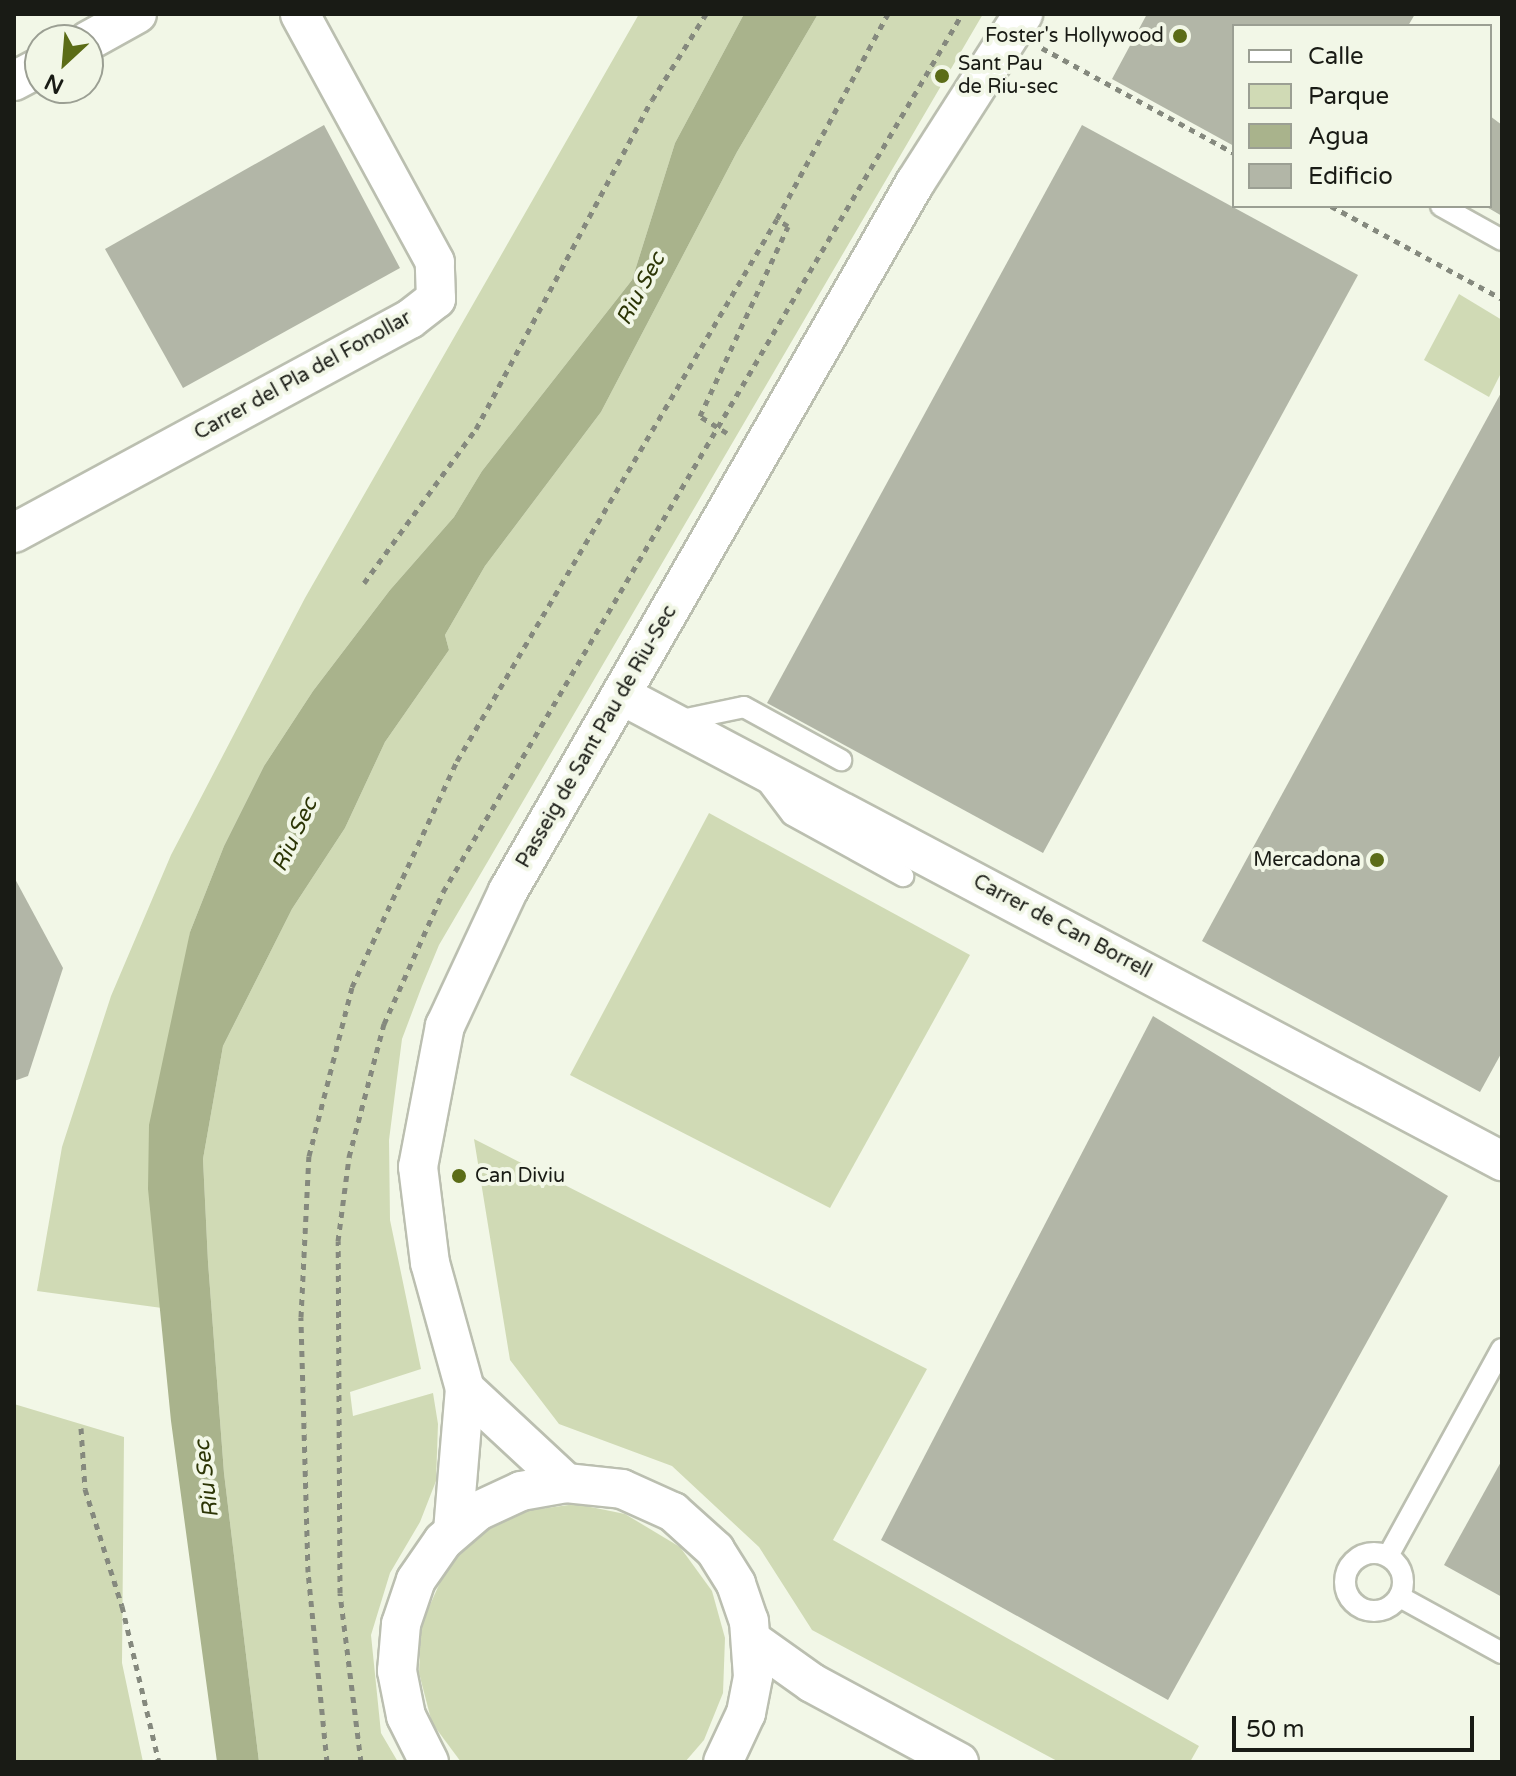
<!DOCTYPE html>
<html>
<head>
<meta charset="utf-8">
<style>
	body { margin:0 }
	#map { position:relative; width:1516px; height:1776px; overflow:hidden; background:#f2f7e7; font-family:"Varela Round",sans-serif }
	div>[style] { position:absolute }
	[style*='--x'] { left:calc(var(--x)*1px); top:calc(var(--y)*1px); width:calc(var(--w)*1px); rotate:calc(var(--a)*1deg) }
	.green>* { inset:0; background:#d0dab5 }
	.water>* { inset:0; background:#a9b38c }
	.building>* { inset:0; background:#b2b6a7 }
	.path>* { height:5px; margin-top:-2.5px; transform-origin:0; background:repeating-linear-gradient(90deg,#85897e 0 6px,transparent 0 12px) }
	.roads { filter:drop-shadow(2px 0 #bbbfb0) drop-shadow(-2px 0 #bbbfb0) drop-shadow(0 2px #bbbfb0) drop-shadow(0 -2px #bbbfb0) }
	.lane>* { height:20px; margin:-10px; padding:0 10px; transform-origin:10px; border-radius:10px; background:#fff }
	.lane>.ring { margin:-10px; padding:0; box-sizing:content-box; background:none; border:20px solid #fff; border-radius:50% }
	.street>* { height:38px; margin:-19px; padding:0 19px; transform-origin:19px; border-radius:19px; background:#fff }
	.dots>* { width:22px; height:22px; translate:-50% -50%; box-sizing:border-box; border:4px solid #f2f7e7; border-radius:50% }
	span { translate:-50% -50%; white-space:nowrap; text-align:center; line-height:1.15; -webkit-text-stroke:8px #f2f7e7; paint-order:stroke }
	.poi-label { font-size:20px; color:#191b15 }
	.right { translate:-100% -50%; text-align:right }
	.left { translate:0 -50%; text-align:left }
	.street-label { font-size:20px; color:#191b15 }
	.water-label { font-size:22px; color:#2c3505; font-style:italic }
	.frame { position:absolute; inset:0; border:16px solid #191b15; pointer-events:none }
	.legend { position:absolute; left:1232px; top:24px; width:260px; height:184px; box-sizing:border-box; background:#f2f7e7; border:2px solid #9b9f93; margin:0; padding:10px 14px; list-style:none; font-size:24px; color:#191b15 }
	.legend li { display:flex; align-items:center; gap:16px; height:40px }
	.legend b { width:40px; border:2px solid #9b9f93 }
	.north { position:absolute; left:24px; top:24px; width:80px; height:80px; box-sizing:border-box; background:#f2f7e7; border:2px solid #9b9f93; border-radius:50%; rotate:206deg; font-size:22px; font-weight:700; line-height:32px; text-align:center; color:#191b15 }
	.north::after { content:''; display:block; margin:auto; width:28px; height:36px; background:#5b6c17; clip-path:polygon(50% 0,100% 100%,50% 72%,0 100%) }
	.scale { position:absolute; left:1232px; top:1716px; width:242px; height:36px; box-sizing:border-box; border:4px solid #191b15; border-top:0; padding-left:10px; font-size:24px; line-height:28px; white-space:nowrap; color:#191b15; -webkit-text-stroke:6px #f2f7e7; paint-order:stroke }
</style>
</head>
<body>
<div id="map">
	<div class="green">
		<i style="clip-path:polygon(639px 14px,744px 14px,675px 143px,632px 280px,482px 471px,454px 517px,390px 590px,313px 691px,264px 766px,224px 846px,190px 932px,158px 1252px,162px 1308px,37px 1291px,62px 1147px,111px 996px,171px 855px,305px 598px)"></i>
		<i style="clip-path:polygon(818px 14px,983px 14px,439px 945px,422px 986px,402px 1039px,389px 1140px,390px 1220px,421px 1369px,350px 1392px,353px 1416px,433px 1393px,438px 1424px,436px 1481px,420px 1522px,390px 1573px,371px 1635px,381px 1733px,398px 1762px,259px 1762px,224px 1473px,208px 1262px,203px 1159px,223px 1046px,292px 909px,345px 828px,385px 742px,449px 650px,445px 635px,485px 566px,601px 412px,737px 152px)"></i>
		<i style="clip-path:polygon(1459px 294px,1502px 320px,1502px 371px,1489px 397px,1424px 360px)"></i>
		<i style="clip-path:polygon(709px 813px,970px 955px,830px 1208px,570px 1075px)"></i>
		<i style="clip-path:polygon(474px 1139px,927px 1369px,833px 1540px,1199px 1746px,1190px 1762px,1059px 1762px,812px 1630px,759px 1547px,672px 1466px,559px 1424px,510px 1360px)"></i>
		<i style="clip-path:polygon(14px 1404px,124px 1437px,122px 1663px,143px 1762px,14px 1762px)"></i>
		<i style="clip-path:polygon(576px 1504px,625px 1514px,680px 1547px,712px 1591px,725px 1638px,723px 1693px,704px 1740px,685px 1762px,461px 1762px,432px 1723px,419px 1673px,421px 1625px,446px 1569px,480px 1534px,525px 1511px)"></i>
	</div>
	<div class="water">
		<i style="clip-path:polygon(744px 14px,818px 14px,737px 152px,601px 412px,485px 566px,445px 635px,449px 650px,385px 742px,345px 828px,292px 909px,223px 1046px,203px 1159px,208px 1262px,224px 1473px,259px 1762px,217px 1762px,171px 1421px,148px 1189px,149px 1125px,190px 932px,224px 846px,264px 766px,313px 691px,390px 590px,454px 517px,482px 471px,632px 280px,675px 143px)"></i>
	</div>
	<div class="building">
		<i style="clip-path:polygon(1147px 14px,1415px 14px,1408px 26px,1234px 26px,1234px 146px,1112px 79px)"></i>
		<i style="clip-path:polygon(1490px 116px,1502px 125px,1502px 216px,1485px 206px,1490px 206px)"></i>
		<i style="clip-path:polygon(324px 125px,400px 268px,183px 388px,105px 249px)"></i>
		<i style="clip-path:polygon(1082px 125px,1358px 275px,1043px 853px,767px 703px)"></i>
		<i style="clip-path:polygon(1502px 391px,1502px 1052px,1480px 1092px,1202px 941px)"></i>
		<i style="clip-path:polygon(14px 877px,63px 968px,28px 1076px,14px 1081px)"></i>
		<i style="clip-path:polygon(1153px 1016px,1448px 1196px,1168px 1700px,881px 1540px)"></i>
		<i style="clip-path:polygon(1502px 1460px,1502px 1597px,1444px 1565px)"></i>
	</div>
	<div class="path">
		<i style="--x:1042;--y:48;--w:219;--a:28.7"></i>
		<i style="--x:1331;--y:206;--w:195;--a:28.5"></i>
		<i style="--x:727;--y:433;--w:32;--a:-148"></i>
		<i style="--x:700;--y:416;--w:209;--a:-65.1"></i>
		<i style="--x:788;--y:226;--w:13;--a:-148"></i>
		<i style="--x:777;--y:219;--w:233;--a:-61.6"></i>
		<i style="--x:364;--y:583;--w:190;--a:-54"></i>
		<i style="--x:476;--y:429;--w:373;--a:-61.9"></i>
		<i style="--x:652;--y:100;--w:102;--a:-57.9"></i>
		<i style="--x:81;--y:1428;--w:61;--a:86.2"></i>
		<i style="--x:85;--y:1489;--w:123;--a:72.5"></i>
		<i style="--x:122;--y:1606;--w:160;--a:76.7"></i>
		<i style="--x:327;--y:1762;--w:191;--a:-95.7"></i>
		<i style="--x:308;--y:1572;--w:255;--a:-91.6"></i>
		<i style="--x:301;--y:1317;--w:161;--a:-87.2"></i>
		<i style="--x:309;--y:1156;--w:174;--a:-75.7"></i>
		<i style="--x:352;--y:987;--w:249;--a:-65.1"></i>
		<i style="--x:457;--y:761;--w:629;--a:-59.44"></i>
		<i style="--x:361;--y:1762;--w:170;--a:-97.1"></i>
		<i style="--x:340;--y:1593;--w:352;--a:-90.3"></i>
		<i style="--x:338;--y:1241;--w:85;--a:-82.5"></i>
		<i style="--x:349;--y:1157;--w:138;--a:-75.3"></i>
		<i style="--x:384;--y:1024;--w:145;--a:-65.9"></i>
		<i style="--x:443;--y:892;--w:1020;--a:-59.41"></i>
	</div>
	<div class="roads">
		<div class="lane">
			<i style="--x:1441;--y:206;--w:70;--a:29.1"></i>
			<i style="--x:677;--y:721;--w:68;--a:-11.8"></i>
			<i style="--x:744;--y:707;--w:111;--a:28.7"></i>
			<i style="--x:767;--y:782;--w:41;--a:52.9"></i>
			<i style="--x:792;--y:815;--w:127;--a:28.8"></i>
			<i class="ring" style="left:1345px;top:1553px;width:38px;height:38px"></i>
			<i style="--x:1388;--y:1556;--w:236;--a:-61.2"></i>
			<i style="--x:1400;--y:1597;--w:116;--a:28.8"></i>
		</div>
		<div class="street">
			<i style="--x:88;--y:41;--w:56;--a:-28.9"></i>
			<i style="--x:14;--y:81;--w:30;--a:-28"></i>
			<i style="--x:14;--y:533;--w:450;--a:-28.4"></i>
			<i style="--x:410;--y:319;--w:33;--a:-38"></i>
			<i style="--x:436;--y:299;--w:37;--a:-92"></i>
			<i style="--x:435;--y:262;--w:282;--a:-118.6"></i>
			<i style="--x:621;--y:695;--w:997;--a:27.88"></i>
			<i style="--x:465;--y:1389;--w:138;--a:42.9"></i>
			<i style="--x:453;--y:1531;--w:143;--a:-85.2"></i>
			<i style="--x:465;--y:1389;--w:131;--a:-105.5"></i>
			<i style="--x:430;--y:1263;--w:97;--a:-97.1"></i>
			<i style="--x:418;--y:1167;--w:144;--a:-79.2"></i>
			<i style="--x:445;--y:1026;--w:149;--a:-65"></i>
			<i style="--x:508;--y:891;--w:817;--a:-60.11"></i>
			<i style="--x:915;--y:183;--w:201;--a:-57.4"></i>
			<i style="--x:753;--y:1641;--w:72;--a:35.4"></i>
			<i style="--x:812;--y:1683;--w:167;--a:28.3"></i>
			<i style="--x:429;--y:1762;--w:51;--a:-116.6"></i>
			<i style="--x:406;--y:1716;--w:46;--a:-101.3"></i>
			<i style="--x:397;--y:1671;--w:47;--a:-85.1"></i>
			<i style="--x:401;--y:1624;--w:46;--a:-71.2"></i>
			<i style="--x:416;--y:1580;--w:47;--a:-55.3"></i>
			<i style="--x:443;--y:1541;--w:46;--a:-40.6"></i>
			<i style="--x:478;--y:1511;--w:47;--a:-24.9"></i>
			<i style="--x:521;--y:1491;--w:46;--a:-10.1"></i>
			<i style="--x:566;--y:1483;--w:56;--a:6.1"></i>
			<i style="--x:622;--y:1489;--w:56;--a:24.3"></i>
			<i style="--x:673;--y:1512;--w:57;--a:42.1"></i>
			<i style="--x:715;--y:1550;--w:40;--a:58"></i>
			<i style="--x:736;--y:1584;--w:39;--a:71"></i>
			<i style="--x:749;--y:1621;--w:56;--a:85.9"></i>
			<i style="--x:753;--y:1677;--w:37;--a:101"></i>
			<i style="--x:746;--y:1713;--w:54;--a:115.1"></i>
		</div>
	</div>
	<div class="dots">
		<i style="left:1180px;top:36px;background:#5b6c17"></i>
		<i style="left:942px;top:76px;background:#5b6c17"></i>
		<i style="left:1377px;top:860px;background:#5b6c17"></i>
		<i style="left:459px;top:1176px;background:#5b6c17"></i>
	</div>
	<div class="poi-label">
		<span class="right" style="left:1164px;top:36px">Foster's Hollywood</span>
		<span class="left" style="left:958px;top:76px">Sant Pau<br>de Riu-sec</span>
		<span class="right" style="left:1361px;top:860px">Mercadona</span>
		<span class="left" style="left:475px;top:1176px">Can Diviu</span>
	</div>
	<div class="street-label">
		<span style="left:303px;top:376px;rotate:-29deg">Carrer del Pla del Fonollar</span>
		<span style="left:597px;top:737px;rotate:-60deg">Passeig de Sant Pau de Riu-Sec</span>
		<span style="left:1062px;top:927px;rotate:28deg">Carrer de Can Borrell</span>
	</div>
	<div class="water-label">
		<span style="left:641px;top:289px;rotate:-62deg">Riu Sec</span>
		<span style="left:295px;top:835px;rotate:-65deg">Riu Sec</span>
		<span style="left:207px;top:1479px;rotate:-97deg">Riu Sec</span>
	</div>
	<div class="frame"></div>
	<ul class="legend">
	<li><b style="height:10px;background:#fff"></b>Calle</li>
	<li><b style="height:22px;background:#d0dab5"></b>Parque</li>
	<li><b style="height:22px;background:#a9b38c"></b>Agua</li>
	<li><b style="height:22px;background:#b2b6a7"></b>Edificio</li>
	</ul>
	<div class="north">N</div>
	<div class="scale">50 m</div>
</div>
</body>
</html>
